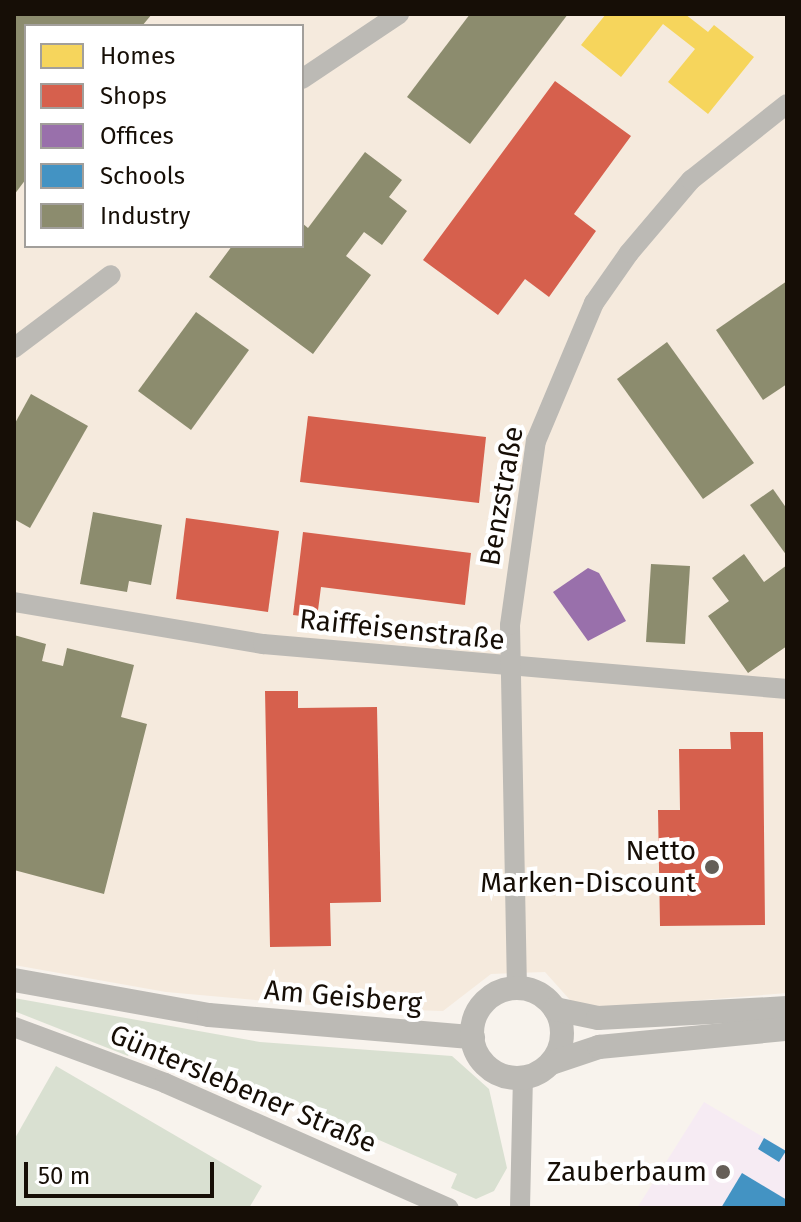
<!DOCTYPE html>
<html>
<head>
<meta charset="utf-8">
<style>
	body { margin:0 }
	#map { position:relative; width:801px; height:1222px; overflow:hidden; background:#f8f3ed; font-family:"Fira Sans",sans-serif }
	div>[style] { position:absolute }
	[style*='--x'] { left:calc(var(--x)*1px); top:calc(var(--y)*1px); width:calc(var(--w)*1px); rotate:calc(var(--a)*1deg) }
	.built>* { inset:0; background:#f5eadd }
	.education>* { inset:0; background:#f6ebf3 }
	.green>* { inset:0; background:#d9e0d1 }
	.homes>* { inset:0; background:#f6d55c }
	.shops>* { inset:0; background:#d6604d }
	.offices>* { inset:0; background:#9970ab }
	.schools>* { inset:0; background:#4393c3 }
	.industry>* { inset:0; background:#8c8c6e }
	.minor>* { height:20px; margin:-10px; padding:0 10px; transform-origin:10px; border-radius:10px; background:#bcbab5 }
	.tertiary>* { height:24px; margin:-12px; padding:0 12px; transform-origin:12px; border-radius:12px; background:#bcbab5 }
	.tertiary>.ring { margin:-12px; padding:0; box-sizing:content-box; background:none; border:24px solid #bcbab5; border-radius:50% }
	.dots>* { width:22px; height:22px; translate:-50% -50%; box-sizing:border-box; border:4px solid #fff; border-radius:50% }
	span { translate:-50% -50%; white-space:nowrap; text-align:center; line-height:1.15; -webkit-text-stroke:8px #fff; paint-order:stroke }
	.street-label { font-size:28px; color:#160e06 }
	.poi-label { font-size:28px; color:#160e06 }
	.right { translate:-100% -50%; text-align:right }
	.frame { position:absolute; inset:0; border:16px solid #160e06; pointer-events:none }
	.legend { position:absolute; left:24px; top:24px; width:280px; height:224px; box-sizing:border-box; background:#fff; border:2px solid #a29f9b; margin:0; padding:10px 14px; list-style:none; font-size:24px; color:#160e06 }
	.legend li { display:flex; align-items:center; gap:16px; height:40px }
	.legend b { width:40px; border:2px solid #a29f9b }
	.scale { position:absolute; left:24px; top:1162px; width:190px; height:36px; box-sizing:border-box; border:4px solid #160e06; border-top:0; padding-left:10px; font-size:24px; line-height:28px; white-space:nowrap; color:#160e06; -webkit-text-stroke:6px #fff; paint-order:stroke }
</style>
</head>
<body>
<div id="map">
	<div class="built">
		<i style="clip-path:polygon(evenodd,14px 14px,787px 14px,787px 993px,579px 1010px,545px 972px,491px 974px,443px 1011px,344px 1008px,166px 992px,14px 965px,14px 14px,26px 26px,302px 26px,302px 246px,26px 246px,26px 26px)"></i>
	</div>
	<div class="education">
		<i style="clip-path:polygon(704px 1102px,787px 1151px,787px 1208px,637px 1208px)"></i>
	</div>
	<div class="green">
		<i style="clip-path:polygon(14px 998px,260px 1042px,452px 1056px,489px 1089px,507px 1168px,494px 1191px,476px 1199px,451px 1188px,457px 1174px,138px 1035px,128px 1056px,14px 1011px)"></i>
		<i style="clip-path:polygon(56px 1066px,262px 1186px,249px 1208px,14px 1208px,14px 1140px)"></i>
	</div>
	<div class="homes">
		<i style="clip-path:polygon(606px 14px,685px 14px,708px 32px,714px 25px,754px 57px,708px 114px,668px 82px,695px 49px,663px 24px,621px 77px,581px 45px)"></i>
	</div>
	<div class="shops">
		<i style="clip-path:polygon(555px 81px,631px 136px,574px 214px,596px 231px,549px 297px,525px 279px,498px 315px,423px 260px)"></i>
		<i style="clip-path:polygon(308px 416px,486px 437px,479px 503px,300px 482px)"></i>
		<i style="clip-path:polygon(186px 518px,279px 531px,268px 612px,176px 599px)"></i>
		<i style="clip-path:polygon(303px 532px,471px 553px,465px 605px,321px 587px,317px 618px,293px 615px)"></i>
		<i style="clip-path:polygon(265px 691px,298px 691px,298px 708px,377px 707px,381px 902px,330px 903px,331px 946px,270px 947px)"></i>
		<i style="clip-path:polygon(730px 732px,763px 732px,765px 925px,660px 926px,658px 810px,680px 810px,679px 749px,731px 749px)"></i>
	</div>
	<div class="offices">
		<i style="clip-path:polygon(588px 568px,599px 573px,626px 621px,588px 641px,553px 592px)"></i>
	</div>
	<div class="schools">
		<i style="clip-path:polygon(764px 1138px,786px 1151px,779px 1162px,758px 1149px)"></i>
		<i style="clip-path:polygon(742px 1173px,787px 1200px,787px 1208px,721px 1208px)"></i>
	</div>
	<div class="industry">
		<i style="clip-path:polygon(14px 14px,152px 14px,142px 26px,26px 26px,26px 179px,14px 195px)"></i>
		<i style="clip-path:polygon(470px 14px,568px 14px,470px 144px,407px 97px)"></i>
		<i style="clip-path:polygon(365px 152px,402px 180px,389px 197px,407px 211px,382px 245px,364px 232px,346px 256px,371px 275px,313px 354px,209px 277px,232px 246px,302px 246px,302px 223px,308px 228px)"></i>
		<i style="clip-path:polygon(787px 281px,787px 384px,763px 400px,716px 330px)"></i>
		<i style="clip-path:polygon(196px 312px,249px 350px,191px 430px,138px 391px)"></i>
		<i style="clip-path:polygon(667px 342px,754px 463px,703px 499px,617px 379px)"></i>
		<i style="clip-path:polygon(31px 394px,88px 426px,30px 528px,14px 519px,14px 425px)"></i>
		<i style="clip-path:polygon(773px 489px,787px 509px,787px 556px,750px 505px)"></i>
		<i style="clip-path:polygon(93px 512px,162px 525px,151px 585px,129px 581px,127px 592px,80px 584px)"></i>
		<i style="clip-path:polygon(744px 554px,764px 582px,787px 565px,787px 646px,748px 673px,708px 616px,729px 601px,712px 578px)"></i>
		<i style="clip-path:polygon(651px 564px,690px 566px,685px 644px,646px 642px)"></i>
		<i style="clip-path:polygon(14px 635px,46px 644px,42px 661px,63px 666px,67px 648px,134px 665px,121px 717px,147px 724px,104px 894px,14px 870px)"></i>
	</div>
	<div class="minor">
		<i style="--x:302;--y:79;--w:117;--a:-33.8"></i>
		<i style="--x:14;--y:348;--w:121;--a:-37"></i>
		<i style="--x:14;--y:602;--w:253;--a:9.6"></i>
		<i style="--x:263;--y:644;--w:526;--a:4.91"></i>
		<i style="--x:517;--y:989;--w:364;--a:-91.1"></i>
		<i style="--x:510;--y:625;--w:186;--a:-82"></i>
		<i style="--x:536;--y:441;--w:150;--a:-67.2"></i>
		<i style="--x:594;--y:303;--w:61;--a:-55"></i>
		<i style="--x:629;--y:253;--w:96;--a:-49.7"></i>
		<i style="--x:691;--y:180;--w:122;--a:-38.4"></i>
		<i style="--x:14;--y:1027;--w:161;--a:20.3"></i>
		<i style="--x:165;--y:1083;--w:310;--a:23.8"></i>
		<i style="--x:520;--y:1208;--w:130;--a:-88.7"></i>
	</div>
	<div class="tertiary">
		<i style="--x:14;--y:980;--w:198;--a:10.2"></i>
		<i style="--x:209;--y:1015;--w:265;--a:4.8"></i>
		<i class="ring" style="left:472px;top:988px;width:66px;height:66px"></i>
		<i style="--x:555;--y:1009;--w:44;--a:11.8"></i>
		<i style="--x:598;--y:1018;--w:189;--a:-3"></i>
		<i style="--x:551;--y:1063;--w:51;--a:-18.4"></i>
		<i style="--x:599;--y:1047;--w:189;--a:-5.5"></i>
	</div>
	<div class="dots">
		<i style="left:712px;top:867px;background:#655e57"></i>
		<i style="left:723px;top:1172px;background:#655e57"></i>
	</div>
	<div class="street-label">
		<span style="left:502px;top:496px;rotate:-80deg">Benzstraße</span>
		<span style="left:402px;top:630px;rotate:6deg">Raiffeisenstraße</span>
		<span style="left:343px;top:997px;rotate:5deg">Am Geisberg</span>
		<span style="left:243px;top:1089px;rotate:23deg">Günterslebener Straße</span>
	</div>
	<div class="poi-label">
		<span class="right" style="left:696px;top:867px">Netto<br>Marken-Discount</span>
		<span class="right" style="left:707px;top:1172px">Zauberbaum</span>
	</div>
	<div class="frame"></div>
	<ul class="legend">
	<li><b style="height:22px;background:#f6d55c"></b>Homes</li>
	<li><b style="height:22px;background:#d6604d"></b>Shops</li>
	<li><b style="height:22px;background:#9970ab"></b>Offices</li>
	<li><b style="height:22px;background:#4393c3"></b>Schools</li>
	<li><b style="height:22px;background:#8c8c6e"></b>Industry</li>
	</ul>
	<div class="scale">50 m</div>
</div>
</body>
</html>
